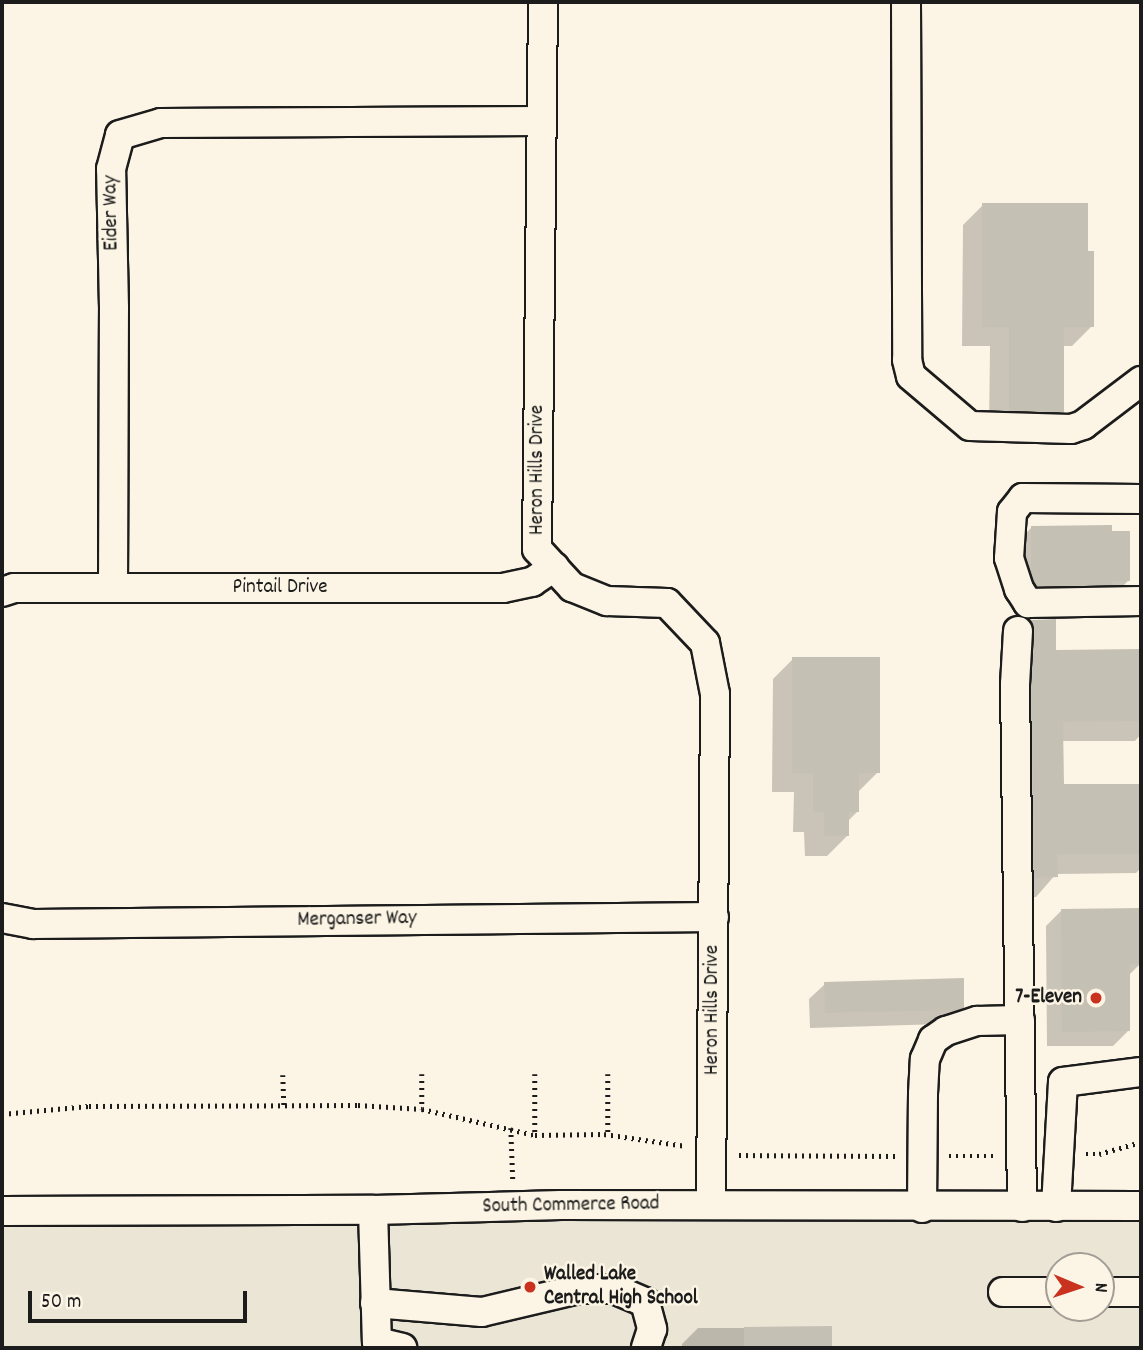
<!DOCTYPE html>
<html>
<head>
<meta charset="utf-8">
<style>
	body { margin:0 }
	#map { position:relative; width:1143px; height:1350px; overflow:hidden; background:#fcf5e5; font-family:Dekko,sans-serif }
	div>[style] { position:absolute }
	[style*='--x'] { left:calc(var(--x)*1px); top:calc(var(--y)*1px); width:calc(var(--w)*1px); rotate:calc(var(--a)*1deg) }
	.built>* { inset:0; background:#ebe5d6 }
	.shadow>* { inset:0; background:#0003 }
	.building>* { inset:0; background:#c4c0b3 }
	.path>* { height:4.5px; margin-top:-2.25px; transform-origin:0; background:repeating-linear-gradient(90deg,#1c1c1c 0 2px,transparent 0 7px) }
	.roads { filter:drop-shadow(2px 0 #1c1c1c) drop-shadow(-2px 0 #1c1c1c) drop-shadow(0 2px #1c1c1c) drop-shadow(0 -2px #1c1c1c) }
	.minor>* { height:28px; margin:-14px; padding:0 14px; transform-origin:14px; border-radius:14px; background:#fcf5e5 }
	.dots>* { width:19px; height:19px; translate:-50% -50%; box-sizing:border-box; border:4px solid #fcf5e5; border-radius:50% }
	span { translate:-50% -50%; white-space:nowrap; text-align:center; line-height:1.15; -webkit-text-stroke:5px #fcf5e5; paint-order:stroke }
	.street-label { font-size:21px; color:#1c1c1c }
	.poi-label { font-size:21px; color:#1c1c1c; font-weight:700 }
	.right { translate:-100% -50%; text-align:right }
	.left { translate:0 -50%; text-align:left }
	.frame { position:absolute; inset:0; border:4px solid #1c1c1c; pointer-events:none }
	.north { position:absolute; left:1045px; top:1252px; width:70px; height:70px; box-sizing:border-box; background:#fcf5e5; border:2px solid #a29e95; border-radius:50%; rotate:92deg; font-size:19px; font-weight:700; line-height:28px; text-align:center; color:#1c1c1c }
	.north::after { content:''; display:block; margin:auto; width:24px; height:32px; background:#c8321e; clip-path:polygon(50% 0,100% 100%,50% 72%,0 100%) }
	.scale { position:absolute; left:28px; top:1291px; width:219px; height:32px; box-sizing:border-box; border:4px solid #1c1c1c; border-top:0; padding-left:9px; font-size:21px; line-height:24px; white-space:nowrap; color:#1c1c1c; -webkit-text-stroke:5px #fcf5e5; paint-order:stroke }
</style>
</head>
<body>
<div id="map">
	<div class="built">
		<i style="clip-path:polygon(evenodd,2px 1199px,1141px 1199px,1141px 1348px,2px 1348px,2px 1199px,1059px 1266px,1101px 1266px,1101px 1308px,1059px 1308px,1059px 1266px)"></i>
	</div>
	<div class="shadow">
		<i style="clip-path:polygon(983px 205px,1086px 253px,1092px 326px,1072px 346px,1062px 346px,1062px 411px,1042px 432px,989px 430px,990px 346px,962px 346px,963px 225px)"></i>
		<i style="clip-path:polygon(1032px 527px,1129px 580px,1113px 596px,1022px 601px,1016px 543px)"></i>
		<i style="clip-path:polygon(1032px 621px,1054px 652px,1141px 651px,1141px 734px,1135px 741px,1062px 741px,1062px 786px,1141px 785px,1141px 868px,1136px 873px,1056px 874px,1036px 897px,1015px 897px,1012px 641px)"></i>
		<i style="clip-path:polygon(793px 659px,878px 772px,858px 792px,857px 812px,847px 822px,847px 836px,827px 856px,805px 856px,804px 832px,793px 832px,794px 792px,772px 792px,773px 679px)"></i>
		<i style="clip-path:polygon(1062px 910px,1141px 910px,1141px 963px,1128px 976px,1128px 1031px,1113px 1046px,1047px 1046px,1046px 926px)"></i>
		<i style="clip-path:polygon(825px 984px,962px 1007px,941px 1024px,810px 1028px,809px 999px)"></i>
		<i style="clip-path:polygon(698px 1328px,830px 1328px,830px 1348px,682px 1348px,682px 1344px)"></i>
	</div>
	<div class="building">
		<i style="clip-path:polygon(982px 203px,1088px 203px,1088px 251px,1094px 251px,1094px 327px,1064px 327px,1064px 412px,1009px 411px,1009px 327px,982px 327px)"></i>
		<i style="clip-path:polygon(1112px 525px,1112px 531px,1130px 531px,1130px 581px,1112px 581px,1112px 585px,1037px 586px,1031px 573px,1031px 526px)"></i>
		<i style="clip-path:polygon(1056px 619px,1056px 650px,1141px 649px,1141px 721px,1063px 722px,1064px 784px,1141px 784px,1141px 854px,1057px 854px,1058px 877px,1034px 878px,1032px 684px,1035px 632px,1031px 620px)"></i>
		<i style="clip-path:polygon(792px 657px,880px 657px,880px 773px,859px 773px,859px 812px,849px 812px,849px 836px,824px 836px,824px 812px,813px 812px,813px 773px,792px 773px)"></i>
		<i style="clip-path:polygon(1141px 908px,1141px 964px,1130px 964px,1130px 1031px,1062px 1032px,1061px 909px)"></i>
		<i style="clip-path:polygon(964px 978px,964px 1008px,958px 1010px,825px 1013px,824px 982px)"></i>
		<i style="clip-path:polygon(832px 1326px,832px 1348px,744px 1348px,744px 1327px)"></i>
	</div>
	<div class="path">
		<i style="--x:422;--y:1074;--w:35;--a:90"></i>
		<i style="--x:535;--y:1074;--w:61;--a:90"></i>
		<i style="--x:608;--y:1074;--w:61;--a:90"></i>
		<i style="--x:283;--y:1075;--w:30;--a:88"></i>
		<i style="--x:2;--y:1114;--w:87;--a:-5.3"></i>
		<i style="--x:89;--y:1106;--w:269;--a:-0.2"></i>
		<i style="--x:358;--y:1105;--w:64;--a:3.6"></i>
		<i style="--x:422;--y:1109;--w:116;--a:13"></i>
		<i style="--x:535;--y:1135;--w:69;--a:-0.8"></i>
		<i style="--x:604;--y:1134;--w:83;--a:8.3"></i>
		<i style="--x:511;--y:1128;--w:52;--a:87.8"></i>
		<i style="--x:1086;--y:1154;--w:13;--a:0"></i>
		<i style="--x:1099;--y:1154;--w:44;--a:-15.9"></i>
		<i style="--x:739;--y:1155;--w:156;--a:0.4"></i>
		<i style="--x:949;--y:1156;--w:44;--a:0"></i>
	</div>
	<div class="roads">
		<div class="minor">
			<i style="--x:543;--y:2;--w:547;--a:90.63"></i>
			<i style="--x:537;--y:549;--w:52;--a:47.4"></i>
			<i style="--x:572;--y:587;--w:38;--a:22"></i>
			<i style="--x:607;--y:601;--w:60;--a:1.9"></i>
			<i style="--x:667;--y:603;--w:55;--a:46.5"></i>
			<i style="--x:705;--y:643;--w:52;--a:78.9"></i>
			<i style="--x:715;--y:694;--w:511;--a:90.45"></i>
			<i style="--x:906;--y:2;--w:358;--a:89.8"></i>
			<i style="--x:907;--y:360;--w:16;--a:76"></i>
			<i style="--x:911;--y:376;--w:77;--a:40.3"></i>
			<i style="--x:970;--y:426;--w:101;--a:1.7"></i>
			<i style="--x:1071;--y:429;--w:13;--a:-18"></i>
			<i style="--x:1083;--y:425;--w:73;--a:-37.2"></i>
			<i style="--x:1141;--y:499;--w:118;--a:-179.5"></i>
			<i style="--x:1023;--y:498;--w:18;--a:128"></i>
			<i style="--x:1012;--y:512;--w:46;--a:93.7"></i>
			<i style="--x:1009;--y:558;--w:33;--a:72"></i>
			<i style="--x:1019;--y:589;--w:17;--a:57"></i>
			<i style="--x:1028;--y:603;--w:113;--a:-1"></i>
			<i style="--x:113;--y:588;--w:280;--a:-89.8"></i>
			<i style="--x:114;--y:308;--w:139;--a:-91.2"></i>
			<i style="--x:111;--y:169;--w:35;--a:-75"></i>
			<i style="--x:120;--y:135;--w:43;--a:-16.3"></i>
			<i style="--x:161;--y:123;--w:379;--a:-0.3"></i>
			<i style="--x:2;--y:592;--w:13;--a:-18"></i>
			<i style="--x:14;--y:588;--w:489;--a:0"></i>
			<i style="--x:503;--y:588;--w:30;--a:-12"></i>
			<i style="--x:532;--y:582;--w:27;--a:-34"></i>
			<i style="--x:1018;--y:631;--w:53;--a:93.2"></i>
			<i style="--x:1015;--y:684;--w:523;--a:89.23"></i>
			<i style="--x:2;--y:918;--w:32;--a:11"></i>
			<i style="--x:33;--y:924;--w:681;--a:-0.59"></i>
			<i style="--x:1056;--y:1207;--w:125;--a:-86.8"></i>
			<i style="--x:1063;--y:1082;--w:79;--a:-7.3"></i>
			<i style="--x:922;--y:1208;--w:114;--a:-89.5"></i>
			<i style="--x:923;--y:1094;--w:35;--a:-87"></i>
			<i style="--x:925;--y:1059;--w:21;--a:-67"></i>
			<i style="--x:933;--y:1040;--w:16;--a:-35"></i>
			<i style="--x:946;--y:1031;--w:33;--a:-18"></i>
			<i style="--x:977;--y:1021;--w:43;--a:-1.3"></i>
			<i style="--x:373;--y:1210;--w:132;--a:88.3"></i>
			<i style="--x:377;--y:1342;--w:26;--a:13"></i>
			<i style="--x:2;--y:1211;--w:371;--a:-0.2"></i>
			<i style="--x:373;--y:1210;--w:188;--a:-1.5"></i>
			<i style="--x:561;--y:1205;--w:580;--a:0.1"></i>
			<i style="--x:1003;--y:1292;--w:56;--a:0"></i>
			<i style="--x:1101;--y:1292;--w:40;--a:0"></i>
			<i style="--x:375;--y:1303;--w:107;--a:4.8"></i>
			<i style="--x:482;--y:1312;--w:100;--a:-13.3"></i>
			<i style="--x:579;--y:1289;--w:35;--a:0"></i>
			<i style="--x:614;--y:1289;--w:34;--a:23"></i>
			<i style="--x:645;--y:1302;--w:28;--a:75"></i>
			<i style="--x:652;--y:1329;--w:20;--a:108"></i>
		</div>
	</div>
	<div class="dots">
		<i style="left:1096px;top:998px;background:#c8321e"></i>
		<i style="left:530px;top:1287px;background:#c8321e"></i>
	</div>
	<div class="street-label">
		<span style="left:112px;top:213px;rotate:-91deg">Eider Way</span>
		<span style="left:538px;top:470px;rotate:-90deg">Heron Hills Drive</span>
		<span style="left:280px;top:588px">Pintail Drive</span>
		<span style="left:357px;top:920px;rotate:-1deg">Merganser Way</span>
		<span style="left:713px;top:1010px;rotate:-90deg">Heron Hills Drive</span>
		<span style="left:571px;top:1206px;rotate:-1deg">South Commerce Road</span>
	</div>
	<div class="poi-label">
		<span class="right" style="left:1082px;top:998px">7-Eleven</span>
		<span class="left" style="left:544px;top:1287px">Walled Lake<br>Central High School</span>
	</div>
	<div class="frame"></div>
	<div class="north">N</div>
	<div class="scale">50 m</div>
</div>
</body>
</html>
